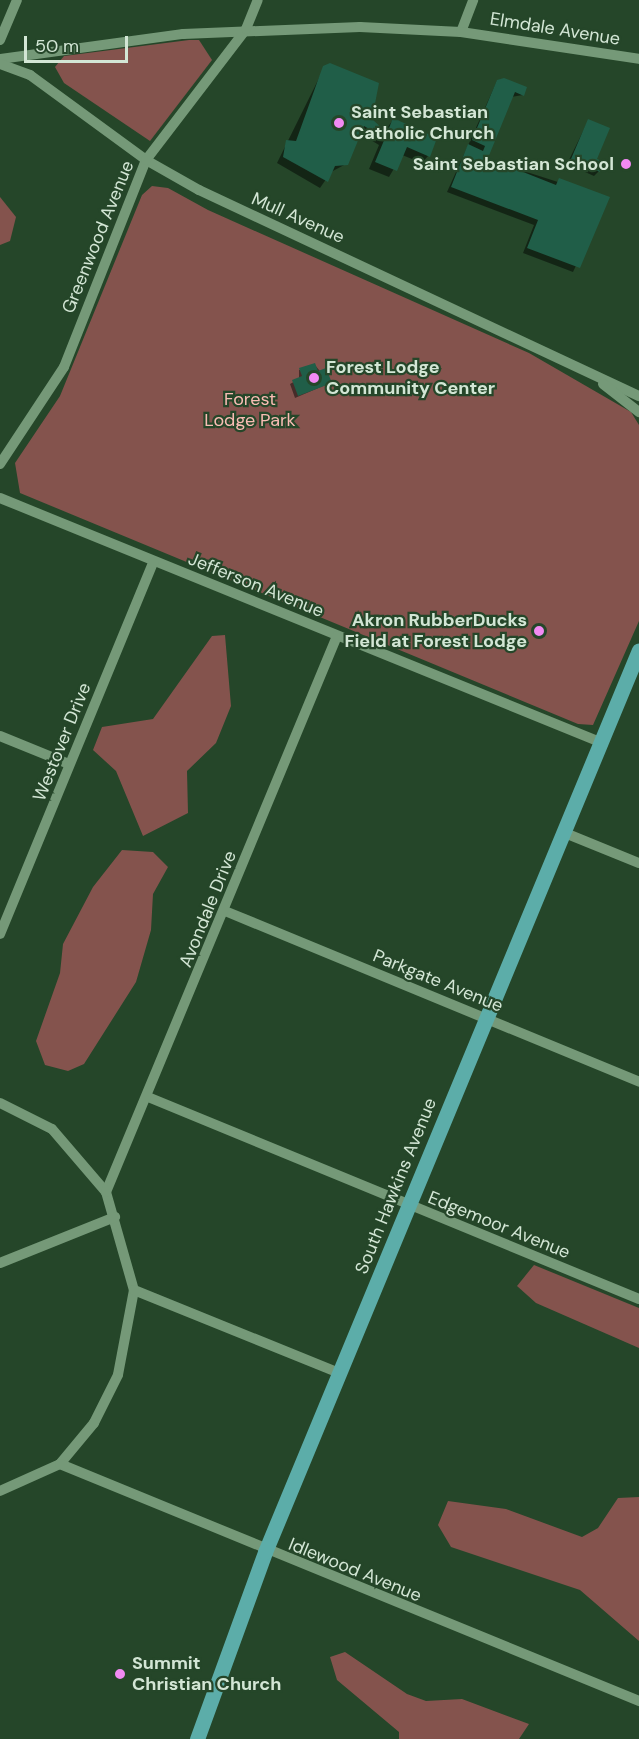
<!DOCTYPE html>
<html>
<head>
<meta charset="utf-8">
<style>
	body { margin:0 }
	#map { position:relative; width:639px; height:1739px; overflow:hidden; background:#254629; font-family:"DM Sans",sans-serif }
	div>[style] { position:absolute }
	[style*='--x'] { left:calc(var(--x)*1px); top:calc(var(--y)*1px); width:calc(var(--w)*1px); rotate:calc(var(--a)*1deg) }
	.green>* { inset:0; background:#84534d }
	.shadow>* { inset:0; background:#0007 }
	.building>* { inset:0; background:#205e48 }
	.minor>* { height:10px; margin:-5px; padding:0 5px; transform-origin:5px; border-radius:5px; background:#759978 }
	.major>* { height:15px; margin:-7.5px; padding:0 7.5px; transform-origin:7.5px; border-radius:7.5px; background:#5cada9 }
	.dots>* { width:16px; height:16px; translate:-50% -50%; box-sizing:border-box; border:3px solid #254629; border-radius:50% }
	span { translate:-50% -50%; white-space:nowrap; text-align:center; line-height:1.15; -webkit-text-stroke:4.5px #254629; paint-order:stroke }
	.street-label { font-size:18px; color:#d3e6d5 }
	.poi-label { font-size:18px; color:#d3e6d5; font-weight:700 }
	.left { translate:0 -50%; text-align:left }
	.right { translate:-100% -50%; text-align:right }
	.park-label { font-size:18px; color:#f9bcb4 }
	.scale { position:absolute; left:24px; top:36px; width:104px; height:27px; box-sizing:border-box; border:3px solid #d3e6d5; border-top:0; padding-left:8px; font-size:18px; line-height:21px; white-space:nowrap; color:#d3e6d5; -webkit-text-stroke:4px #254629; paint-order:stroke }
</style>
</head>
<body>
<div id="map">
	<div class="green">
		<i style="clip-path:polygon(189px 40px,199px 40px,212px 60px,150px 141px,64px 83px,55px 67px,64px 56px)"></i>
		<i style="clip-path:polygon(152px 186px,168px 188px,208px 210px,529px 353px,631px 412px,639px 425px,639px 621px,593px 725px,578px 724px,20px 493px,15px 463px,60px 396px,142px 195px)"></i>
		<i style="clip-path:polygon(0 197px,16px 217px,10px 241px,0 245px)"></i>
		<i style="clip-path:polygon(225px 635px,231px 706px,216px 743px,187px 771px,188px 813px,143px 836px,116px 771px,93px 750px,102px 727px,153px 719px,212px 636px)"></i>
		<i style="clip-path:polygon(122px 850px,153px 852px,168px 867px,153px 894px,151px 930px,136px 982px,84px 1064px,68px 1071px,45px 1065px,36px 1041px,60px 973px,63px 944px,93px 887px)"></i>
		<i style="clip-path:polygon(534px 1265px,639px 1308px,639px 1348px,536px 1303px,517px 1286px)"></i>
		<i style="clip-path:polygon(639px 1497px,639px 1641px,580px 1590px,451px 1547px,438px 1525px,448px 1501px,506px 1509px,582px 1537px,598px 1528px,618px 1498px)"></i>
		<i style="clip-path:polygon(345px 1652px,407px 1694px,426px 1701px,462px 1699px,529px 1724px,519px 1739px,399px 1739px,399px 1732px,337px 1680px,330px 1657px)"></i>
	</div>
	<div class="shadow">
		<i style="clip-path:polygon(324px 68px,383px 133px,393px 120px,428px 156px,422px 163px,402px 155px,389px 177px,369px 169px,379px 145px,359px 133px,346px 164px,331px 172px,320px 188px,277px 163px)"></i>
		<i style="clip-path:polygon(497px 81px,523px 95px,511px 97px,486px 159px,608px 198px,573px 272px,523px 253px,534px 225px,447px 192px)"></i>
		<i style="clip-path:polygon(588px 121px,599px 171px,594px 176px,567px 164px)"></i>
		<i style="clip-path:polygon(314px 364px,330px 383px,295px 398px,290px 384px,299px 379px,299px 370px)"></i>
	</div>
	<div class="building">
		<i style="clip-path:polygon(330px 63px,379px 83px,372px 119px,387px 133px,393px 118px,437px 138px,430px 157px,407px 147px,397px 171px,375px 162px,385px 138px,364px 126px,348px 165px,335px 166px,328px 182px,283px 157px,286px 140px,296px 141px,323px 66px)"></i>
		<i style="clip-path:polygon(504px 78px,527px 87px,524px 96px,515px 92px,488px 158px,556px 185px,559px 178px,610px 197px,580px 268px,527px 248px,538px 220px,451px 187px,468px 144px,483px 151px,485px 146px,472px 140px,497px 80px)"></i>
		<i style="clip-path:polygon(588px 119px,610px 128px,597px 159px,604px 162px,600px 172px,571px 159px)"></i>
		<i style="clip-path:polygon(315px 363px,318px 371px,326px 368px,332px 383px,298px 396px,292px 380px,302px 376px,299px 368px)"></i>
	</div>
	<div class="minor">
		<i style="--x:461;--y:32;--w:34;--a:-69"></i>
		<i style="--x:0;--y:40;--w:43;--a:-67"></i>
		<i style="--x:0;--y:59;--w:185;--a:-7.8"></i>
		<i style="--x:183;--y:34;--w:177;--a:-2.3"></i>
		<i style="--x:360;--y:27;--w:101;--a:2.8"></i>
		<i style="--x:461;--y:32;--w:180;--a:8.6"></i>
		<i style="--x:0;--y:64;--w:32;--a:20"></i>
		<i style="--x:30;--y:75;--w:144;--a:36.2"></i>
		<i style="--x:146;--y:160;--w:61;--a:29.5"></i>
		<i style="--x:199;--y:190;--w:486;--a:25.1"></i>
		<i style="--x:603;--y:384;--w:46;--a:37.9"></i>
		<i style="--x:0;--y:464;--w:116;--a:-56.6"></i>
		<i style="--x:64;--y:367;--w:223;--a:-68.4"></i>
		<i style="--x:146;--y:160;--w:165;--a:-52.6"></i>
		<i style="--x:246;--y:29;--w:31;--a:-68"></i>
		<i style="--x:0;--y:498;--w:648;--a:22.13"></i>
		<i style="--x:0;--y:736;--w:74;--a:22.1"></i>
		<i style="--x:565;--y:833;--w:80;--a:22.1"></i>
		<i style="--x:225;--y:911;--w:448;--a:22.4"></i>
		<i style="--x:0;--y:934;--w:402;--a:-67.6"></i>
		<i style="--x:148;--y:1097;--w:531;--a:22.36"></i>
		<i style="--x:0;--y:1103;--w:58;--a:26.6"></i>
		<i style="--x:52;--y:1129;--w:83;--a:49.4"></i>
		<i style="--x:106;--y:1192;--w:102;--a:74.1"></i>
		<i style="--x:134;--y:1290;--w:86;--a:100.7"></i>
		<i style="--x:118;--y:1375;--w:54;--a:116.6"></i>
		<i style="--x:94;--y:1423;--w:53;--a:129.7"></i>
		<i style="--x:60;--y:1464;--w:66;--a:155.8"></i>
		<i style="--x:106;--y:1192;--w:602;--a:-67.44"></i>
		<i style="--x:0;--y:1263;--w:124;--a:-21.8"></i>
		<i style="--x:134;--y:1290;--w:221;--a:22"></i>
		<i style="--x:60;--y:1464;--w:626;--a:22.26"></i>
	</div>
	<div class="major">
		<i style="--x:197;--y:1739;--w:199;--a:-70"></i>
		<i style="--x:265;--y:1552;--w:976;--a:-67.48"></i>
	</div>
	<div class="dots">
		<i style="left:339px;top:123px;background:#f28af3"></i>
		<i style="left:626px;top:164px;background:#f28af3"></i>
		<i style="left:314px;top:378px;background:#f28af3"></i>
		<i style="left:539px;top:631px;background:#f28af3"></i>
		<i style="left:120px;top:1674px;background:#f28af3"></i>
	</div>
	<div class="street-label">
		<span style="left:555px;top:29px;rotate:9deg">Elmdale Avenue</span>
		<span style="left:298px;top:218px;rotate:24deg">Mull Avenue</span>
		<span style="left:98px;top:237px;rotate:-68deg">Greenwood Avenue</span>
		<span style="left:256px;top:585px;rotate:22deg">Jefferson Avenue</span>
		<span style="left:62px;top:742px;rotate:-68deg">Westover Drive</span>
		<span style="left:208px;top:909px;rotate:-68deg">Avondale Drive</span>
		<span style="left:438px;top:981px;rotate:22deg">Parkgate Avenue</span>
		<span style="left:396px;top:1186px;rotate:-68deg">South Hawkins Avenue</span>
		<span style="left:499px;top:1225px;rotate:22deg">Edgemoor Avenue</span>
		<span style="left:355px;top:1570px;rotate:22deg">Idlewood Avenue</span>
	</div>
	<div class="poi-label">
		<span class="left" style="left:351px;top:123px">Saint Sebastian<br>Catholic Church</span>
		<span class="right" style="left:614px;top:164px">Saint Sebastian School</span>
		<span class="left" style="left:326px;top:378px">Forest Lodge<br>Community Center</span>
		<span class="right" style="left:527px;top:631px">Akron RubberDucks<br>Field at Forest Lodge</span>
		<span class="left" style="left:132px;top:1674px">Summit<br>Christian Church</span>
	</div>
	<div class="park-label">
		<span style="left:250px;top:410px">Forest<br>Lodge Park</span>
	</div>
	<div class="scale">50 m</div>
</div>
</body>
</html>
